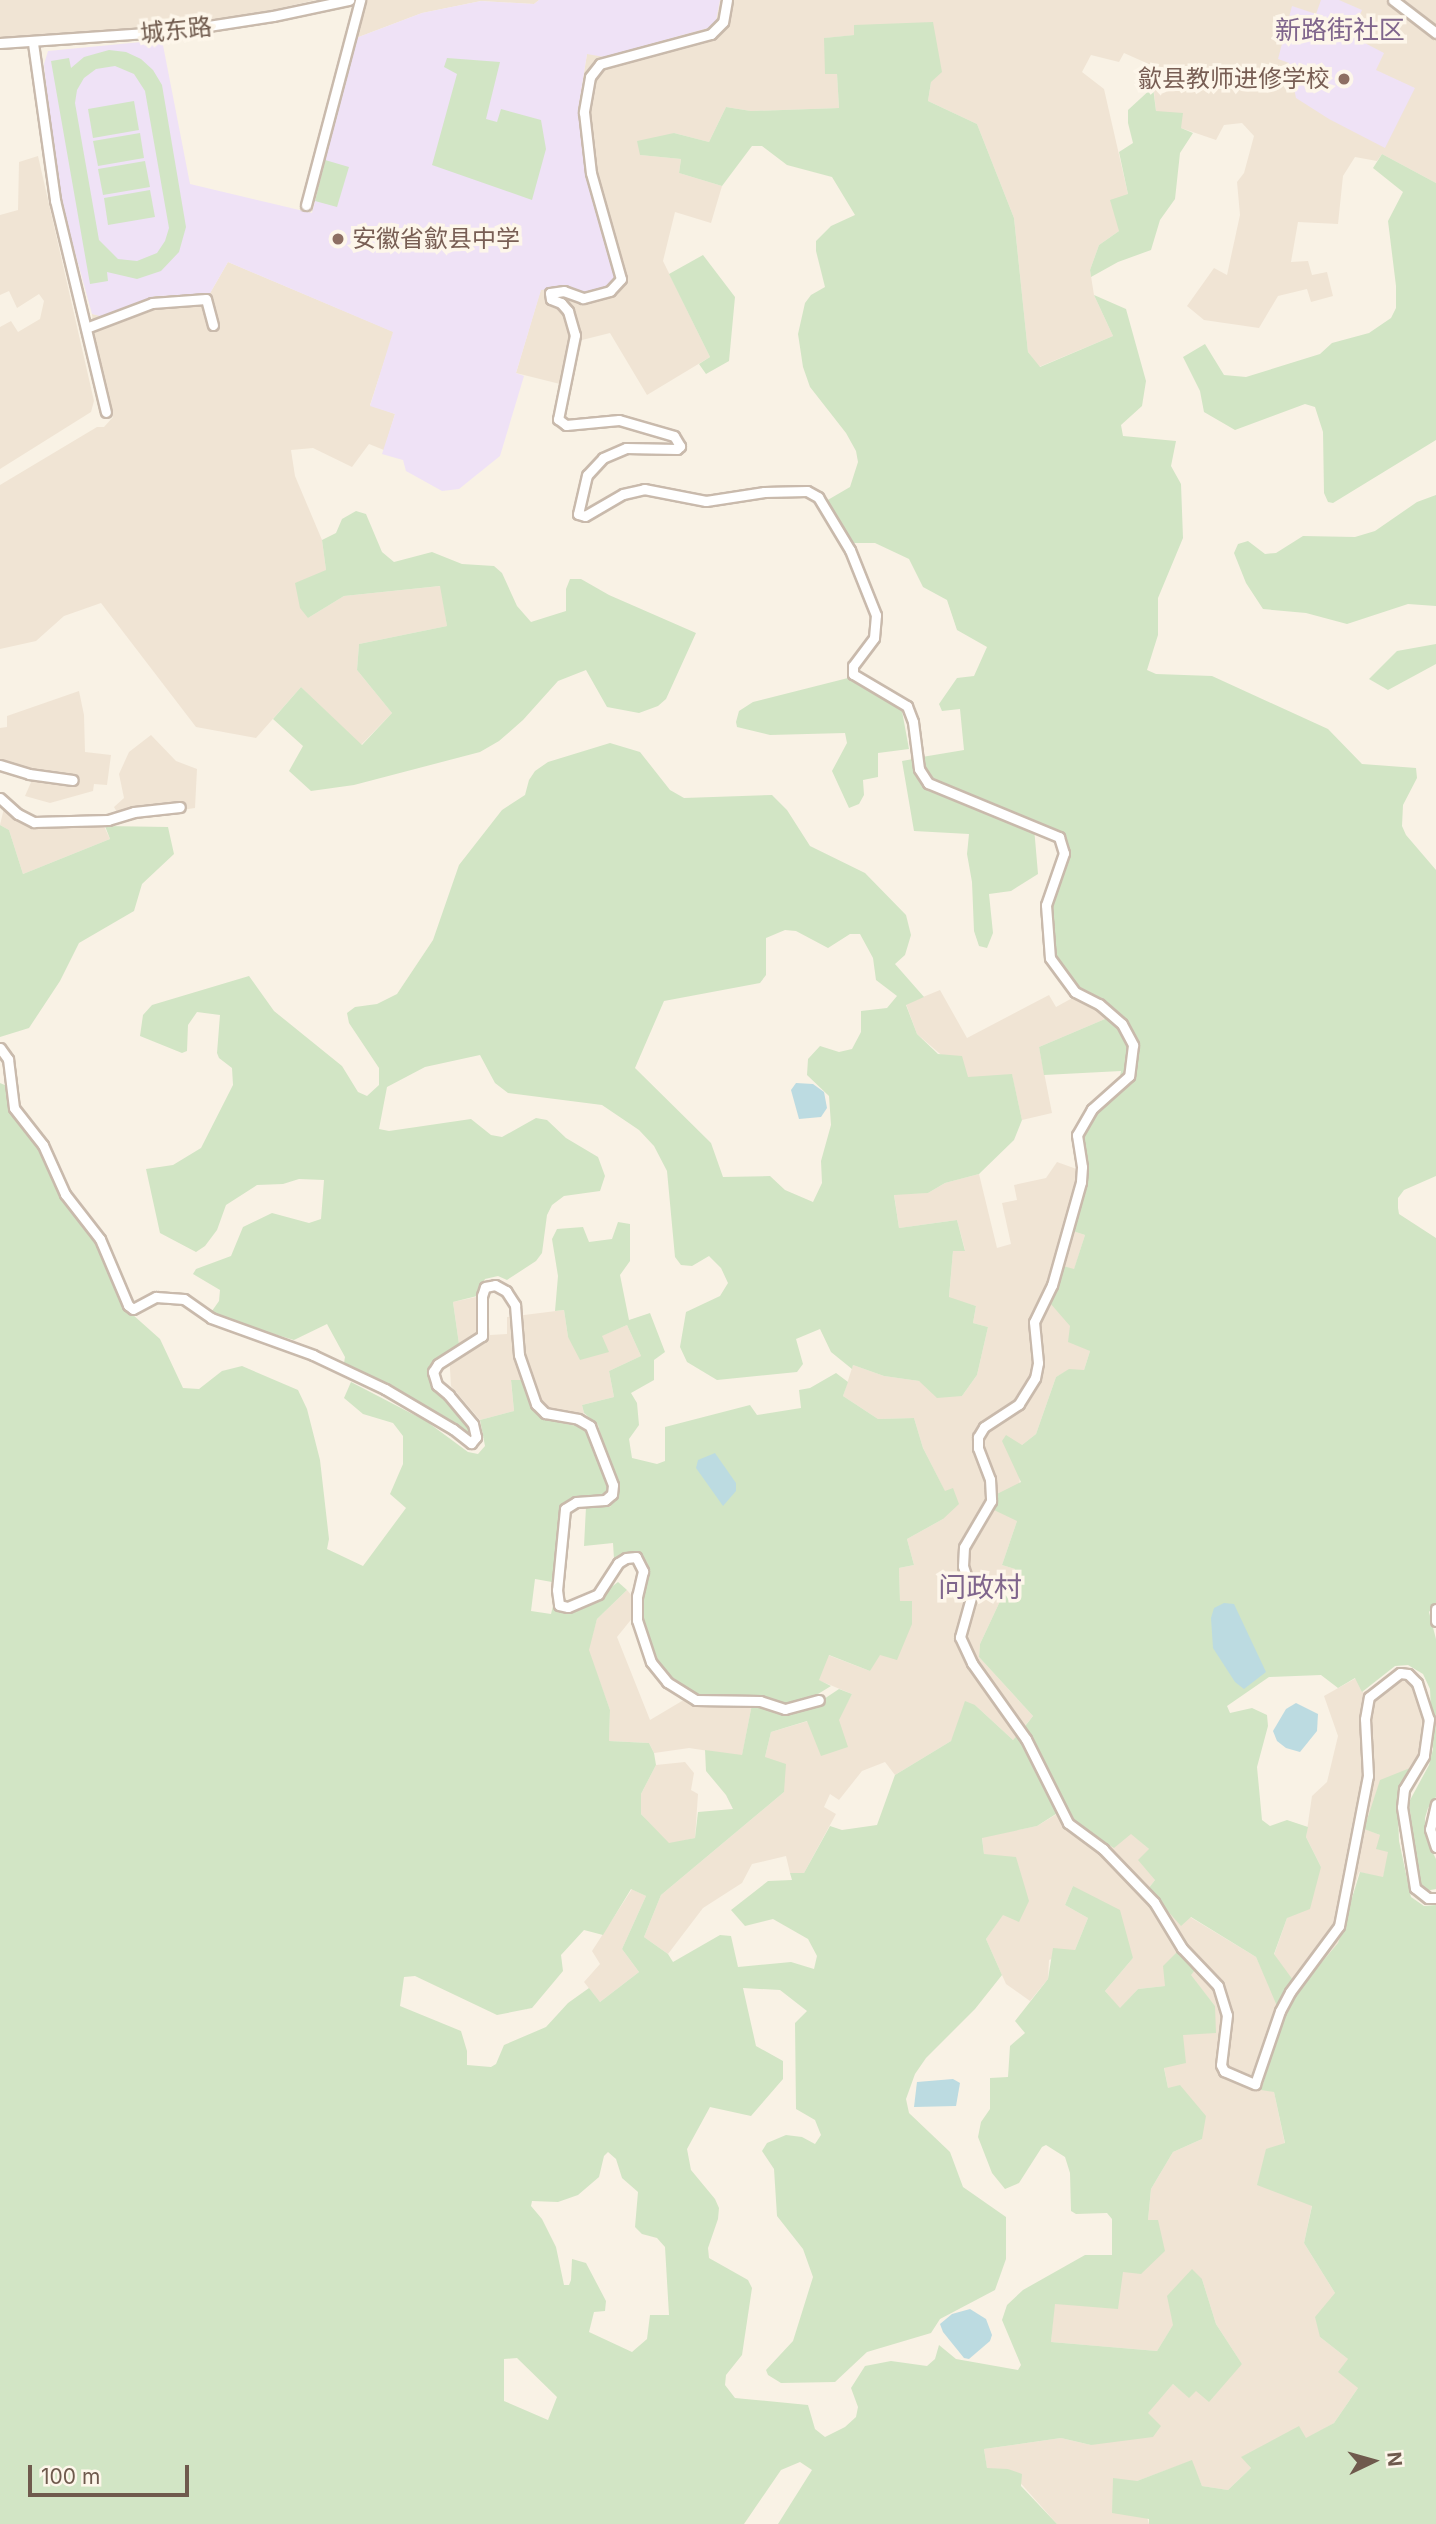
<!DOCTYPE html>
<html>
<head>
<meta charset="utf-8">
<style>
	body { margin:0 }
	#map { position:relative; width:1436px; height:2524px; overflow:hidden; background:#f9f2e5; font-family:Inter,"Noto Sans SC",sans-serif }
	div>[style] { position:absolute }
	[style*='--x'] { left:calc(var(--x)*1px); top:calc(var(--y)*1px); width:calc(var(--w)*1px); rotate:calc(var(--a)*1deg) }
	.residential>* { inset:0; background:#f0e4d4 }
	.education>* { inset:0; background:#efe2f6 }
	.green>* { inset:0; background:#d2e5c5 }
	.water>* { inset:0; background:#bcdbe1 }
	.roads { filter:drop-shadow(2px 0 #c9baac) drop-shadow(-2px 0 #c9baac) drop-shadow(0 2px #c9baac) drop-shadow(0 -2px #c9baac) }
	.street>* { height:9px; margin:-4.5px; padding:0 4.5px; transform-origin:4.5px; border-radius:4.5px; background:#fff }
	.dots>* { width:19px; height:19px; translate:-50% -50%; box-sizing:border-box; border:4px solid #fdf6ea; border-radius:50% }
	span { translate:-50% -50%; white-space:nowrap; text-align:center; line-height:1.15; -webkit-text-stroke:7px #fdf6ea; paint-order:stroke }
	.street-label { font-size:24px; color:#6f5a4d }
	.education-label { font-size:24px; color:#785e54 }
	.right { translate:-100% -50%; text-align:right }
	.left { translate:0 -50%; text-align:left }
	.neighbourhood-label { font-size:26px; color:#7f658c }
	.quarter-label { font-size:28px; color:#7f658c }
	.north { position:absolute; left:1338px; top:2426px; width:70px; height:70px; -webkit-text-stroke:5px #fdf6ea; paint-order:stroke; rotate:85deg; font-size:19px; font-weight:700; line-height:28px; text-align:center; color:#6f5a4d }
	.north::after { content:''; display:block; margin:auto; width:24px; height:32px; background:#6f5a4d; clip-path:polygon(50% 0,100% 100%,50% 72%,0 100%) }
	.scale { position:absolute; left:28px; top:2465px; width:161px; height:32px; box-sizing:border-box; border:4px solid #6f5a4d; border-top:0; padding-left:9px; font-size:21px; line-height:24px; white-space:nowrap; color:#6f5a4d; -webkit-text-stroke:5px #fdf6ea; paint-order:stroke }
</style>
</head>
<body>
<div id="map">
	<div class="residential">
		<i style="clip-path:polygon(0 0,316px 0,230px 19px,135px 30px,0 38px)"></i>
		<i style="clip-path:polygon(366px 0,539px 0,534px 4px,481px 1px,422px 13px,356px 38px,357px 23px)"></i>
		<i style="clip-path:polygon(720px 0,1436px 0,1436px 183px,1382px 154px,1377px 161px,1355px 157px,1343px 176px,1338px 224px,1298px 222px,1291px 262px,1308px 261px,1312px 275px,1327px 272px,1333px 296px,1311px 302px,1307px 289px,1278px 296px,1259px 328px,1204px 320px,1187px 306px,1214px 268px,1227px 275px,1240px 215px,1237px 182px,1244px 173px,1254px 136px,1242px 123px,1224px 125px,1216px 140px,1181px 128px,1156px 111px,1151px 65px,1124px 53px,1119px 62px,1091px 55px,1082px 72px,1104px 89px,1128px 194px,1119px 231px,1099px 245px,1090px 270px,1094px 295px,1113px 336px,1039px 367px,1028px 352px,1014px 218px,977px 124px,928px 101px,931px 82px,854px 26px,855px 35px,825px 38px,825px 73px,837px 73px,839px 108px,751px 111px,726px 107px,709px 142px,674px 133px,640px 155px,681px 159px,679px 173px,722px 186px,711px 223px,675px 212px,663px 261px,710px 357px,647px 395px,610px 333px,582px 340px,572px 387px,516px 373px,541px 289px,616px 280px,584px 153px,578px 110px,587px 54px,715px 26px)"></i>
		<i style="clip-path:polygon(38px 156px,94px 401px,91px 412px,0 469px,0 327px,11px 321px,18px 332px,40px 319px,44px 301px,39px 294px,17px 308px,9px 291px,0 295px,0 215px,18px 210px,19px 162px)"></i>
		<i style="clip-path:polygon(228px 262px,394px 332px,370px 405px,395px 414px,384px 450px,369px 444px,352px 467px,313px 448px,291px 450px,295px 476px,322px 540px,326px 570px,308px 618px,344px 596px,441px 586px,447px 626px,359px 644px,357px 670px,392px 713px,361px 745px,301px 687px,256px 738px,196px 727px,101px 603px,64px 616px,36px 641px,0 649px,0 485px,97px 427px,104px 427px,113px 417px,95px 344px,92px 314px,104px 316px,155px 296px,209px 295px)"></i>
		<i style="clip-path:polygon(79px 691px,84px 715px,85px 752px,111px 755px,107px 785px,94px 784px,93px 791px,50px 803px,25px 796px,32px 780px,0 771px,0 728px,7px 727px,7px 716px)"></i>
		<i style="clip-path:polygon(151px 735px,176px 761px,197px 769px,195px 808px,121px 819px,114px 807px,124px 798px,119px 774px,129px 752px)"></i>
		<i style="clip-path:polygon(4px 808px,28px 823px,102px 822px,110px 839px,23px 874px,9px 830px,0 825px)"></i>
		<i style="clip-path:polygon(940px 990px,967px 1038px,1049px 995px,1056px 1007px,1076px 996px,1100px 1009px,1105px 1019px,1039px 1047px,1052px 1113px,1022px 1120px,1012px 1075px,968px 1078px,917px 1034px,906px 1004px)"></i>
		<i style="clip-path:polygon(1057px 1162px,1085px 1172px,1071px 1230px,1085px 1235px,1074px 1270px,1070px 1326px,1090px 1351px,1084px 1370px,1069px 1370px,1056px 1377px,1036px 1434px,1022px 1445px,1017px 1521px,1002px 1565px,1015px 1569px,980px 1644px,979px 1657px,1033px 1716px,1013px 1740px,975px 1705px,951px 1741px,895px 1775px,885px 1762px,862px 1771px,839px 1800px,830px 1794px,824px 1807px,836px 1814px,804px 1873px,790px 1873px,786px 1856px,752px 1864px,742px 1883px,703px 1908px,668px 1954px,644px 1937px,661px 1895px,784px 1792px,765px 1757px,771px 1732px,808px 1721px,838px 1720px,852px 1694px,818px 1680px,828px 1655px,870px 1671px,900px 1601px,899px 1568px,914px 1565px,907px 1539px,943px 1519px,945px 1492px,923px 1448px,914px 1418px,878px 1419px,843px 1396px,853px 1365px,884px 1376px,919px 1381px,962px 1396px,977px 1375px,988px 1327px,973px 1323px,976px 1306px,949px 1298px,953px 1250px,965px 1250px,957px 1220px,899px 1228px,894px 1194px,928px 1193px,945px 1183px,979px 1174px,997px 1248px,1011px 1244px,1002px 1203px,1017px 1200px,1014px 1185px,1046px 1178px)"></i>
		<i style="clip-path:polygon(485px 1295px,490px 1335px,507px 1334px,507px 1317px,564px 1310px,568px 1337px,608px 1351px,601px 1336px,627px 1325px,641px 1356px,609px 1371px,614px 1397px,582px 1405px,584px 1413px,542px 1419px,521px 1380px,511px 1381px,514px 1411px,480px 1420px,451px 1386px,449px 1352px,459px 1344px,453px 1302px)"></i>
		<i style="clip-path:polygon(627px 1590px,632px 1596px,634px 1616px,617px 1637px,650px 1720px,682px 1701px,752px 1704px,742px 1756px,689px 1748px,654px 1753px,649px 1743px,609px 1741px,610px 1710px,588px 1650px,597px 1619px)"></i>
		<i style="clip-path:polygon(1356px 1678px,1363px 1692px,1398px 1678px,1413px 1686px,1422px 1719px,1420px 1754px,1415px 1766px,1365px 1829px,1380px 1835px,1389px 1852px,1383px 1878px,1359px 1872px,1338px 1943px,1299px 1989px,1274px 1955px,1287px 1918px,1321px 1867px,1306px 1837px,1312px 1796px,1327px 1782px,1338px 1736px,1324px 1696px)"></i>
		<i style="clip-path:polygon(685px 1762px,694px 1773px,691px 1790px,698px 1794px,695px 1838px,669px 1844px,641px 1814px,641px 1794px,656px 1765px)"></i>
		<i style="clip-path:polygon(1065px 1809px,1131px 1833px,1150px 1850px,1155px 1880px,1148px 1889px,1181px 1925px,1190px 1917px,1256px 1957px,1284px 2018px,1261px 2089px,1274px 2092px,1285px 2144px,1312px 2205px,1304px 2243px,1335px 2293px,1320px 2337px,1348px 2359px,1358px 2388px,1334px 2423px,1306px 2439px,1299px 2427px,1242px 2457px,1251px 2468px,1228px 2490px,1202px 2486px,1191px 2461px,1137px 2481px,1149px 2524px,1057px 2524px,1008px 2469px,987px 2469px,984px 2449px,1061px 2438px,1091px 2445px,1147px 2413px,1173px 2384px,1189px 2397px,1195px 2390px,1242px 2364px,1216px 2324px,1202px 2279px,1157px 2351px,1051px 2342px,1054px 2304px,1123px 2272px,1148px 2220px,1151px 2189px,1173px 2152px,1202px 2139px,1168px 2088px,1164px 2067px,1182px 2034px,1215px 2006px,1190px 1975px,1194px 1971px,1165px 1986px,1138px 1989px,1120px 2009px,1105px 1991px,1133px 1958px,1073px 1886px,1065px 1905px,1088px 1918px,1075px 1950px,1049px 1960px,1048px 1979px,1030px 2001px,1006px 1984px,986px 1939px,1003px 1914px,984px 1854px,982px 1837px,1037px 1826px)"></i>
		<i style="clip-path:polygon(632px 1889px,646px 1896px,622px 1949px,639px 1972px,600px 2002px,584px 1982px,600px 1964px,592px 1951px)"></i>
	</div>
	<div class="education">
		<i style="clip-path:polygon(539px 0,720px 0,715px 26px,604px 57px,587px 54px,578px 110px,584px 153px,616px 280px,611px 286px,583px 296px,570px 286px,541px 290px,516px 373px,524px 376px,500px 456px,459px 489px,442px 491px,406px 471px,403px 460px,382px 454px,395px 414px,370px 406px,393px 332px,228px 262px,209px 295px,155px 296px,104px 317px,92px 314px,56px 183px,44px 64px,48px 51px,162px 40px,190px 184px,312px 213px,356px 38px,422px 13px,481px 1px,534px 4px)"></i>
		<i style="clip-path:polygon(1321px 0,1339px 0,1362px 10px,1358px 19px,1369px 24px,1361px 41px,1384px 53px,1376px 70px,1415px 88px,1385px 148px,1329px 119px,1296px 98px,1289px 63px,1278px 59px,1292px 6px,1316px 14px)"></i>
	</div>
	<div class="green">
		<i style="clip-path:polygon(933px 22px,942px 72px,931px 82px,928px 101px,977px 124px,1014px 218px,1028px 352px,1040px 367px,1113px 336px,1094px 295px,1126px 309px,1146px 381px,1142px 406px,1121px 425px,1123px 436px,1176px 441px,1171px 466px,1181px 484px,1183px 538px,1158px 598px,1158px 635px,1147px 670px,1156px 674px,1212px 676px,1328px 729px,1362px 764px,1416px 768px,1417px 778px,1403px 805px,1402px 826px,1406px 835px,1436px 870px,1436px 1176px,1404px 1190px,1398px 1198px,1398px 1208px,1399px 1214px,1436px 1238px,1436px 1603px,1429px 1612px,1436px 1639px,1436px 1797px,1428px 1808px,1425px 1818px,1427px 1841px,1436px 1859px,1436px 1889px,1425px 1891px,1418px 1882px,1409px 1802px,1429px 1765px,1433px 1749px,1430px 1689px,1423px 1674px,1408px 1665px,1395px 1666px,1362px 1692px,1355px 1678px,1338px 1688px,1321px 1675px,1269px 1677px,1227px 1706px,1230px 1713px,1252px 1708px,1267px 1715px,1268px 1726px,1257px 1767px,1262px 1820px,1270px 1826px,1287px 1820px,1308px 1827px,1306px 1837px,1321px 1867px,1310px 1909px,1287px 1918px,1274px 1954px,1293px 1980px,1277px 2006px,1256px 1957px,1191px 1917px,1181px 1926px,1148px 1889px,1155px 1880px,1138px 1860px,1149px 1849px,1131px 1834px,1114px 1848px,1082px 1829px,1065px 1809px,1022px 1730px,1033px 1716px,979px 1657px,980px 1644px,1015px 1569px,1002px 1565px,1017px 1521px,994px 1510px,997px 1494px,1021px 1482px,1002px 1441px,1006px 1435px,1022px 1445px,1036px 1434px,1056px 1377px,1069px 1369px,1084px 1370px,1090px 1351px,1068px 1342px,1070px 1326px,1050px 1303px,1063px 1266px,1074px 1269px,1085px 1235px,1070px 1230px,1079px 1170px,1073px 1143px,1078px 1123px,1119px 1081px,1121px 1071px,1044px 1075px,1039px 1047px,1105px 1019px,1100px 1009px,1076px 996px,1054px 956px,1050px 938px,1053px 895px,1067px 860px,1066px 844px,1060px 834px,1020px 815px,940px 785px,926px 776px,922px 767px,922px 757px,964px 750px,960px 709px,942px 711px,939px 704px,957px 678px,974px 676px,987px 647px,957px 630px,947px 600px,923px 587px,909px 559px,875px 543px,852px 543px,826px 501px,850px 487px,858px 462px,856px 451px,846px 433px,810px 387px,803px 367px,798px 334px,805px 303px,811px 295px,825px 287px,816px 251px,816px 241px,831px 226px,855px 215px,832px 177px,787px 165px,762px 146px,752px 146px,722px 186px,679px 173px,681px 159px,640px 155px,637px 141px,674px 133px,709px 142px,726px 107px,751px 111px,839px 108px,837px 74px,825px 74px,824px 38px,854px 35px,854px 25px)"></i>
		<i style="clip-path:polygon(evenodd,109px 50px,126px 52px,141px 59px,153px 70px,162px 85px,186px 227px,179px 252px,161px 271px,137px 279px,107px 272px,108px 281px,90px 284px,51px 61px,69px 58px,71px 68px,84px 57px,109px 50px,115px 66px,134px 74px,145px 91px,169px 228px,165px 241px,157px 253px,137px 261px,118px 259px,99px 240px,75px 103px,77px 90px,84px 78px,96px 69px,115px 66px)"></i>
		<i style="clip-path:polygon(447px 58px,500px 62px,486px 119px,497px 122px,501px 109px,541px 120px,546px 149px,532px 200px,432px 165px,457px 74px,444px 67px)"></i>
		<i style="clip-path:polygon(1153px 87px,1156px 111px,1183px 113px,1181px 128px,1193px 133px,1180px 153px,1175px 199px,1160px 220px,1151px 250px,1118px 262px,1091px 277px,1090px 270px,1099px 245px,1119px 231px,1110px 200px,1128px 194px,1119px 152px,1133px 143px,1128px 123px,1128px 110px)"></i>
		<i style="clip-path:polygon(134px 101px,139px 130px,93px 138px,88px 109px)"></i>
		<i style="clip-path:polygon(140px 133px,144px 158px,98px 166px,93px 141px)"></i>
		<i style="clip-path:polygon(1382px 154px,1436px 183px,1436px 440px,1333px 503px,1328px 502px,1324px 493px,1323px 432px,1315px 407px,1305px 404px,1235px 430px,1204px 412px,1200px 391px,1183px 357px,1205px 344px,1224px 375px,1246px 377px,1320px 354px,1332px 343px,1369px 333px,1391px 318px,1396px 308px,1396px 286px,1388px 221px,1403px 192px,1373px 168px)"></i>
		<i style="clip-path:polygon(325px 160px,349px 167px,337px 207px,315px 201px)"></i>
		<i style="clip-path:polygon(145px 161px,150px 187px,103px 195px,98px 169px)"></i>
		<i style="clip-path:polygon(150px 190px,155px 217px,108px 225px,104px 198px)"></i>
		<i style="clip-path:polygon(703px 255px,735px 297px,729px 361px,706px 374px,699px 364px,710px 357px,669px 274px)"></i>
		<i style="clip-path:polygon(1436px 495px,1436px 606px,1408px 604px,1347px 624px,1306px 613px,1263px 609px,1246px 583px,1234px 553px,1238px 544px,1248px 541px,1265px 554px,1276px 553px,1303px 536px,1355px 537px,1375px 531px,1417px 502px)"></i>
		<i style="clip-path:polygon(356px 511px,366px 514px,382px 552px,394px 562px,432px 552px,462px 564px,494px 566px,502px 573px,517px 606px,531px 622px,566px 611px,566px 589px,570px 579px,581px 579px,609px 595px,696px 633px,666px 699px,658px 706px,639px 713px,607px 707px,586px 670px,558px 681px,523px 720px,499px 741px,480px 752px,354px 785px,311px 791px,289px 771px,303px 746px,273px 719px,301px 687px,362px 745px,392px 713px,357px 670px,359px 644px,447px 626px,440px 586px,344px 596px,308px 618px,300px 608px,295px 583px,326px 570px,322px 540px,336px 533px,342px 519px)"></i>
		<i style="clip-path:polygon(1436px 644px,1436px 664px,1388px 690px,1369px 679px,1397px 651px)"></i>
		<i style="clip-path:polygon(848px 678px,902px 711px,909px 749px,878px 753px,878px 777px,863px 780px,864px 795px,859px 804px,849px 808px,832px 771px,847px 743px,845px 733px,770px 735px,737px 727px,736px 722px,739px 711px,753px 702px)"></i>
		<i style="clip-path:polygon(evenodd,610px 743px,640px 752px,670px 790px,684px 798px,772px 795px,787px 810px,810px 846px,865px 873px,906px 915px,911px 935px,905px 955px,895px 964px,924px 997px,906px 1005px,917px 1034px,938px 1054px,962px 1056px,968px 1077px,1012px 1074px,1022px 1120px,1014px 1140px,979px 1174px,945px 1183px,928px 1193px,894px 1195px,899px 1228px,957px 1220px,965px 1251px,953px 1251px,949px 1297px,976px 1306px,973px 1323px,988px 1327px,977px 1375px,962px 1396px,937px 1398px,919px 1381px,884px 1376px,853px 1365px,852px 1369px,831px 1352px,820px 1329px,796px 1339px,803px 1364px,797px 1372px,717px 1380px,687px 1362px,680px 1347px,686px 1312px,720px 1296px,728px 1283px,721px 1268px,709px 1256px,692px 1266px,681px 1265px,675px 1257px,667px 1171px,654px 1146px,639px 1130px,602px 1105px,508px 1093px,495px 1083px,480px 1055px,425px 1067px,387px 1087px,379px 1129px,389px 1131px,471px 1119px,491px 1135px,502px 1137px,536px 1118px,547px 1120px,566px 1138px,598px 1157px,605px 1176px,600px 1191px,564px 1196px,552px 1205px,547px 1215px,542px 1253px,536px 1261px,507px 1280px,498px 1276px,485px 1279px,477px 1296px,453px 1302px,459px 1344px,435px 1361px,430px 1373px,431px 1384px,455px 1409px,470px 1431px,469px 1436px,380px 1380px,344px 1363px,345px 1357px,327px 1324px,294px 1340px,222px 1319px,212px 1311px,219px 1301px,220px 1290px,193px 1274px,196px 1269px,231px 1256px,243px 1227px,272px 1213px,309px 1223px,321px 1219px,324px 1180px,299px 1179px,283px 1184px,257px 1185px,226px 1205px,217px 1230px,205px 1246px,196px 1252px,160px 1233px,146px 1169px,173px 1165px,201px 1148px,233px 1085px,232px 1068px,219px 1058px,217px 1053px,220px 1015px,197px 1012px,188px 1025px,187px 1051px,182px 1053px,140px 1036px,143px 1015px,152px 1005px,249px 976px,274px 1011px,342px 1066px,358px 1092px,367px 1096px,379px 1085px,379px 1068px,349px 1023px,347px 1013px,355px 1007px,377px 1004px,397px 994px,433px 940px,459px 865px,502px 810px,525px 795px,529px 780px,535px 771px,548px 762px,610px 743px,785px 930px,796px 931px,828px 948px,850px 934px,860px 934px,873px 958px,876px 980px,897px 996px,887px 1008px,861px 1011px,861px 1032px,852px 1049px,839px 1052px,820px 1046px,808px 1059px,807px 1075px,829px 1096px,831px 1125px,821px 1161px,822px 1183px,813px 1202px,785px 1190px,770px 1176px,723px 1177px,711px 1143px,635px 1068px,664px 1001px,760px 983px,766px 975px,766px 938px,785px 930px)"></i>
		<i style="clip-path:polygon(913px 759px,921px 783px,933px 792px,1034px 827px,1038px 874px,1011px 891px,989px 894px,993px 933px,987px 948px,979px 946px,974px 931px,972px 882px,967px 854px,969px 834px,914px 831px,902px 761px)"></i>
		<i style="clip-path:polygon(0 825px,9px 830px,23px 874px,110px 839px,105px 826px,168px 827px,174px 854px,142px 884px,134px 911px,79px 943px,60px 981px,29px 1028px,0 1037px)"></i>
		<i style="clip-path:polygon(evenodd,0 1083px,7px 1086px,11px 1113px,38px 1146px,54px 1185px,100px 1244px,123px 1306px,160px 1339px,183px 1388px,199px 1389px,222px 1371px,242px 1366px,298px 1390px,307px 1409px,320px 1460px,329px 1539px,327px 1549px,363px 1566px,406px 1508px,390px 1494px,403px 1464px,403px 1436px,393px 1423px,363px 1414px,344px 1398px,351px 1382px,426px 1421px,468px 1452px,478px 1454px,485px 1446px,480px 1420px,514px 1411px,511px 1380px,521px 1380px,542px 1419px,582px 1427px,588px 1432px,608px 1490px,603px 1496px,576px 1496px,565px 1503px,552px 1582px,535px 1579px,531px 1611px,551px 1614px,553px 1606px,558px 1611px,569px 1611px,594px 1600px,618px 1582px,627px 1590px,597px 1619px,589px 1650px,610px 1710px,609px 1741px,649px 1743px,654px 1753px,656px 1765px,641px 1794px,641px 1814px,669px 1843px,695px 1838px,698px 1812px,733px 1809px,726px 1795px,706px 1771px,705px 1750px,742px 1755px,752px 1704px,786px 1714px,812px 1707px,839px 1689px,852px 1694px,839px 1720px,848px 1747px,821px 1756px,807px 1721px,771px 1732px,765px 1757px,786px 1764px,784px 1792px,661px 1895px,644px 1937px,668px 1954px,673px 1962px,720px 1935px,731px 1936px,738px 1967px,791px 1962px,814px 1969px,817px 1956px,808px 1939px,773px 1919px,745px 1926px,731px 1910px,768px 1881px,792px 1880px,790px 1873px,804px 1873px,830px 1826px,842px 1830px,877px 1825px,895px 1775px,951px 1741px,965px 1701px,975px 1705px,1013px 1740px,1019px 1733px,1059px 1812px,1037px 1826px,982px 1838px,984px 1854px,1016px 1857px,1029px 1901px,1019px 1922px,1003px 1915px,986px 1939px,1002px 1975px,975px 2009px,926px 2058px,915px 2074px,906px 2099px,909px 2113px,950px 2152px,963px 2187px,1006px 2217px,1006px 2259px,995px 2290px,940px 2319px,931px 2333px,867px 2352px,835px 2382px,781px 2383px,768px 2375px,766px 2370px,793px 2341px,813px 2277px,803px 2249px,777px 2216px,774px 2169px,762px 2151px,767px 2143px,786px 2135px,802px 2137px,815px 2144px,821px 2135px,815px 2120px,796px 2109px,795px 2023px,807px 2011px,780px 1990px,743px 1988px,756px 2046px,783px 2061px,783px 2079px,751px 2116px,710px 2107px,687px 2149px,691px 2170px,715px 2199px,719px 2208px,718px 2219px,708px 2248px,709px 2258px,748px 2280px,752px 2288px,742px 2355px,726px 2375px,725px 2385px,735px 2398px,808px 2405px,815px 2429px,825px 2437px,845px 2427px,856px 2417px,858px 2407px,851px 2388px,865px 2366px,891px 2361px,927px 2366px,935px 2359px,939px 2345px,956px 2359px,1018px 2370px,1021px 2365px,1002px 2320px,1007px 2305px,1023px 2290px,1085px 2255px,1112px 2255px,1112px 2219px,1107px 2213px,1076px 2214px,1071px 2211px,1070px 2173px,1065px 2157px,1046px 2145px,1042px 2147px,1019px 2183px,1005px 2189px,992px 2173px,978px 2137px,981px 2122px,990px 2109px,990px 2078px,1008px 2077px,1010px 2046px,1025px 2033px,1015px 2021px,1048px 1979px,1053px 1948px,1075px 1950px,1088px 1918px,1065px 1905px,1073px 1886px,1120px 1910px,1133px 1958px,1105px 1991px,1120px 2008px,1138px 1989px,1165px 1986px,1163px 1966px,1177px 1952px,1195px 1970px,1191px 1975px,1215px 2006px,1216px 2033px,1183px 2035px,1186px 2063px,1164px 2068px,1168px 2088px,1180px 2085px,1206px 2116px,1202px 2139px,1173px 2152px,1151px 2189px,1148px 2220px,1158px 2220px,1165px 2251px,1141px 2274px,1123px 2272px,1118px 2309px,1055px 2304px,1051px 2342px,1157px 2351px,1173px 2325px,1167px 2296px,1192px 2269px,1202px 2279px,1216px 2324px,1242px 2364px,1209px 2402px,1196px 2391px,1189px 2398px,1173px 2384px,1148px 2413px,1161px 2426px,1153px 2437px,1091px 2445px,1061px 2438px,984px 2449px,987px 2468px,1008px 2469px,1022px 2474px,1021px 2486px,1057px 2524px,778px 2524px,812px 2470px,800px 2462px,781px 2470px,744px 2524px,0 2524px,0 1083px,631px 1889px,646px 1896px,622px 1949px,639px 1972px,600px 2002px,589px 1988px,568px 2003px,546px 2027px,504px 2045px,496px 2064px,491px 2067px,467px 2065px,467px 2051px,461px 2031px,400px 2006px,404px 1977px,415px 1976px,497px 2015px,532px 2008px,563px 1971px,561px 1955px,584px 1930px,603px 1935px,631px 1889px,0 1083px,608px 2152px,616px 2159px,622px 2178px,638px 2192px,635px 2227px,642px 2234px,657px 2238px,665px 2247px,669px 2315px,650px 2315px,647px 2339px,632px 2352px,589px 2332px,594px 2312px,605px 2311px,606px 2301px,586px 2263px,572px 2259px,571px 2280px,569px 2285px,564px 2285px,556px 2247px,542px 2219px,531px 2206px,532px 2201px,558px 2202px,578px 2195px,599px 2177px,604px 2156px,608px 2152px,0 1083px,517px 2358px,557px 2397px,548px 2420px,504px 2401px,504px 2359px,517px 2358px)"></i>
		<i style="clip-path:polygon(618px 1222px,630px 1224px,630px 1261px,620px 1275px,629px 1320px,650px 1313px,665px 1352px,654px 1360px,654px 1380px,631px 1393px,637px 1403px,639px 1425px,629px 1439px,632px 1458px,657px 1464px,665px 1461px,665px 1427px,750px 1405px,757px 1415px,801px 1408px,799px 1390px,810px 1388px,836px 1373px,848px 1382px,843px 1396px,878px 1419px,914px 1418px,923px 1448px,945px 1491px,953px 1488px,959px 1504px,943px 1519px,907px 1539px,914px 1565px,899px 1568px,900px 1601px,912px 1601px,912px 1624px,897px 1660px,880px 1655px,870px 1671px,829px 1655px,819px 1680px,831px 1686px,805px 1702px,786px 1706px,758px 1696px,703px 1698px,696px 1696px,661px 1668px,640px 1613px,641px 1597px,649px 1572px,647px 1562px,631px 1552px,614px 1559px,613px 1543px,584px 1546px,586px 1507px,610px 1507px,617px 1491px,598px 1425px,584px 1413px,582px 1405px,614px 1397px,609px 1371px,641px 1356px,627px 1325px,602px 1336px,609px 1352px,580px 1360px,568px 1337px,564px 1310px,555px 1311px,558px 1276px,552px 1239px,557px 1229px,583px 1227px,589px 1242px,612px 1239px)"></i>
		<i style="clip-path:polygon(1415px 1766px,1401px 1792px,1398px 1815px,1399px 1841px,1411px 1897px,1424px 1906px,1436px 1905px,1436px 2524px,1149px 2524px,1149px 2519px,1112px 2513px,1113px 2478px,1137px 2481px,1192px 2460px,1202px 2486px,1228px 2490px,1251px 2468px,1241px 2457px,1299px 2426px,1306px 2438px,1334px 2423px,1358px 2388px,1338px 2372px,1348px 2359px,1320px 2337px,1315px 2317px,1335px 2293px,1304px 2243px,1312px 2206px,1257px 2185px,1266px 2149px,1285px 2143px,1274px 2092px,1261px 2090px,1284px 2018px,1299px 1989px,1338px 1943px,1360px 1872px,1383px 1877px,1388px 1852px,1376px 1849px,1380px 1835px,1364px 1829px,1380px 1780px)"></i>
	</div>
	<div class="water">
		<i style="clip-path:polygon(796px 1083px,813px 1084px,824px 1092px,827px 1108px,821px 1117px,799px 1119px,791px 1090px)"></i>
		<i style="clip-path:polygon(715px 1453px,736px 1483px,736px 1491px,723px 1506px,696px 1468px,698px 1460px)"></i>
		<i style="clip-path:polygon(1224px 1603px,1234px 1604px,1266px 1672px,1244px 1689px,1235px 1682px,1213px 1648px,1211px 1618px,1214px 1608px)"></i>
		<i style="clip-path:polygon(1296px 1703px,1318px 1714px,1317px 1731px,1300px 1752px,1286px 1748px,1277px 1741px,1273px 1731px,1286px 1709px)"></i>
		<i style="clip-path:polygon(953px 2079px,960px 2083px,956px 2106px,914px 2107px,917px 2082px)"></i>
		<i style="clip-path:polygon(970px 2309px,986px 2319px,992px 2335px,990px 2341px,969px 2359px,964px 2358px,943px 2332px,940px 2324px,952px 2314px)"></i>
	</div>
	<div class="roads">
		<div class="street">
			<i style="--x:727;--y:0;--w:22;--a:100"></i>
			<i style="--x:723;--y:22;--w:17;--a:135"></i>
			<i style="--x:711;--y:34;--w:115;--a:164.9"></i>
			<i style="--x:600;--y:64;--w:16;--a:128"></i>
			<i style="--x:590;--y:77;--w:36;--a:100"></i>
			<i style="--x:584;--y:112;--w:61;--a:83.5"></i>
			<i style="--x:591;--y:173;--w:110;--a:74.2"></i>
			<i style="--x:621;--y:279;--w:16;--a:133"></i>
			<i style="--x:610;--y:291;--w:28;--a:165"></i>
			<i style="--x:583;--y:298;--w:20;--a:-160"></i>
			<i style="--x:564;--y:291;--w:14;--a:172"></i>
			<i style="--x:550;--y:293;--w:6;--a:81"></i>
			<i style="--x:551;--y:299;--w:11;--a:22"></i>
			<i style="--x:561;--y:303;--w:11;--a:49"></i>
			<i style="--x:568;--y:311;--w:25;--a:74"></i>
			<i style="--x:575;--y:335;--w:86;--a:101.4"></i>
			<i style="--x:558;--y:419;--w:10;--a:37"></i>
			<i style="--x:566;--y:425;--w:53;--a:-5.4"></i>
			<i style="--x:619;--y:420;--w:57;--a:16.2"></i>
			<i style="--x:674;--y:436;--w:12;--a:59"></i>
			<i style="--x:680;--y:446;--w:4;--a:135"></i>
			<i style="--x:677;--y:449;--w:51;--a:-178.9"></i>
			<i style="--x:626;--y:448;--w:25;--a:157"></i>
			<i style="--x:603;--y:458;--w:23;--a:133"></i>
			<i style="--x:587;--y:475;--w:40;--a:103"></i>
			<i style="--x:578;--y:514;--w:7;--a:16"></i>
			<i style="--x:585;--y:516;--w:44;--a:-30.1"></i>
			<i style="--x:623;--y:494;--w:22;--a:-13"></i>
			<i style="--x:644;--y:489;--w:63;--a:11"></i>
			<i style="--x:706;--y:501;--w:59;--a:-8.8"></i>
			<i style="--x:764;--y:492;--w:43;--a:-1.3"></i>
			<i style="--x:807;--y:491;--w:13;--a:29"></i>
			<i style="--x:818;--y:497;--w:62;--a:58.9"></i>
			<i style="--x:850;--y:550;--w:70;--a:68.2"></i>
			<i style="--x:876;--y:615;--w:23;--a:95"></i>
			<i style="--x:874;--y:638;--w:35;--a:127"></i>
			<i style="--x:853;--y:666;--w:8;--a:90"></i>
			<i style="--x:853;--y:674;--w:63;--a:30.7"></i>
			<i style="--x:907;--y:706;--w:17;--a:69"></i>
			<i style="--x:913;--y:722;--w:47;--a:82.7"></i>
			<i style="--x:919;--y:769;--w:17;--a:57"></i>
			<i style="--x:928;--y:783;--w:142;--a:22.4"></i>
			<i style="--x:1059;--y:837;--w:17;--a:73"></i>
			<i style="--x:1064;--y:853;--w:55;--a:109.1"></i>
			<i style="--x:1046;--y:905;--w:53;--a:85.7"></i>
			<i style="--x:1050;--y:958;--w:42;--a:53.7"></i>
			<i style="--x:1075;--y:992;--w:27;--a:27"></i>
			<i style="--x:1099;--y:1004;--w:30;--a:41"></i>
			<i style="--x:1122;--y:1024;--w:24;--a:62"></i>
			<i style="--x:1133;--y:1045;--w:31;--a:97"></i>
			<i style="--x:1129;--y:1076;--w:50;--a:138.3"></i>
			<i style="--x:1092;--y:1109;--w:30;--a:120"></i>
			<i style="--x:1077;--y:1135;--w:32;--a:81"></i>
			<i style="--x:1082;--y:1167;--w:15;--a:94"></i>
			<i style="--x:1081;--y:1182;--w:107;--a:105.7"></i>
			<i style="--x:1052;--y:1285;--w:41;--a:115.9"></i>
			<i style="--x:1034;--y:1322;--w:41;--a:84.4"></i>
			<i style="--x:1038;--y:1363;--w:15;--a:101"></i>
			<i style="--x:1035;--y:1378;--w:31;--a:122"></i>
			<i style="--x:1019;--y:1404;--w:42;--a:146.7"></i>
			<i style="--x:984;--y:1427;--w:12;--a:121"></i>
			<i style="--x:978;--y:1437;--w:11;--a:90"></i>
			<i style="--x:978;--y:1448;--w:33;--a:69"></i>
			<i style="--x:990;--y:1479;--w:22;--a:87"></i>
			<i style="--x:991;--y:1501;--w:53;--a:120.4"></i>
			<i style="--x:964;--y:1547;--w:19;--a:93"></i>
			<i style="--x:963;--y:1566;--w:29;--a:72"></i>
			<i style="--x:972;--y:1594;--w:45;--a:105.6"></i>
			<i style="--x:960;--y:1637;--w:29;--a:65"></i>
			<i style="--x:972;--y:1663;--w:93;--a:54.6"></i>
			<i style="--x:1026;--y:1739;--w:94;--a:63.4"></i>
			<i style="--x:1068;--y:1823;--w:44;--a:36.6"></i>
			<i style="--x:1103;--y:1849;--w:74;--a:46.1"></i>
			<i style="--x:1154;--y:1902;--w:54;--a:58.7"></i>
			<i style="--x:1182;--y:1948;--w:52;--a:46.5"></i>
			<i style="--x:1218;--y:1986;--w:30;--a:73"></i>
			<i style="--x:1227;--y:2015;--w:50;--a:96.8"></i>
			<i style="--x:1221;--y:2065;--w:7;--a:63"></i>
			<i style="--x:1224;--y:2071;--w:34;--a:23"></i>
			<i style="--x:1255;--y:2084;--w:77;--a:-71.1"></i>
			<i style="--x:1280;--y:2011;--w:21;--a:-62"></i>
			<i style="--x:1290;--y:1992;--w:82;--a:-53.4"></i>
			<i style="--x:1339;--y:1926;--w:153;--a:-79.1"></i>
			<i style="--x:1368;--y:1776;--w:57;--a:-93"></i>
			<i style="--x:1365;--y:1719;--w:22;--a:-80"></i>
			<i style="--x:1369;--y:1697;--w:39;--a:-38"></i>
			<i style="--x:1400;--y:1673;--w:8;--a:7"></i>
			<i style="--x:1408;--y:1674;--w:13;--a:45"></i>
			<i style="--x:1417;--y:1683;--w:38;--a:72"></i>
			<i style="--x:1429;--y:1719;--w:37;--a:98"></i>
			<i style="--x:1424;--y:1756;--w:39;--a:121"></i>
			<i style="--x:1404;--y:1789;--w:18;--a:96"></i>
			<i style="--x:1402;--y:1807;--w:82;--a:80.9"></i>
			<i style="--x:1415;--y:1888;--w:16;--a:38"></i>
			<i style="--x:1428;--y:1898;--w:8;--a:0"></i>
			<i style="--x:1393;--y:0;--w:54;--a:37.5"></i>
			<i style="--x:0;--y:43;--w:176;--a:-3.9"></i>
			<i style="--x:176;--y:31;--w:98;--a:-8.8"></i>
			<i style="--x:273;--y:16;--w:78;--a:-11.9"></i>
			<i style="--x:33;--y:43;--w:159;--a:82"></i>
			<i style="--x:55;--y:200;--w:218;--a:76.5"></i>
			<i style="--x:306;--y:205;--w:212;--a:-75.2"></i>
			<i style="--x:86;--y:328;--w:71;--a:-20.7"></i>
			<i style="--x:152;--y:303;--w:54;--a:-4.2"></i>
			<i style="--x:206;--y:299;--w:27;--a:75"></i>
			<i style="--x:0;--y:765;--w:30;--a:17"></i>
			<i style="--x:29;--y:774;--w:44;--a:7.8"></i>
			<i style="--x:0;--y:798;--w:24;--a:42"></i>
			<i style="--x:18;--y:814;--w:18;--a:27"></i>
			<i style="--x:34;--y:822;--w:74;--a:-1.5"></i>
			<i style="--x:108;--y:820;--w:27;--a:-17"></i>
			<i style="--x:134;--y:812;--w:46;--a:-6.2"></i>
			<i style="--x:0;--y:1048;--w:14;--a:54"></i>
			<i style="--x:8;--y:1059;--w:49;--a:83"></i>
			<i style="--x:14;--y:1108;--w:47;--a:51.9"></i>
			<i style="--x:43;--y:1145;--w:54;--a:65.8"></i>
			<i style="--x:65;--y:1194;--w:57;--a:52.1"></i>
			<i style="--x:100;--y:1239;--w:72;--a:67"></i>
			<i style="--x:128;--y:1305;--w:6;--a:39"></i>
			<i style="--x:133;--y:1309;--w:26;--a:-28"></i>
			<i style="--x:156;--y:1297;--w:28;--a:4"></i>
			<i style="--x:184;--y:1299;--w:33;--a:35"></i>
			<i style="--x:211;--y:1318;--w:109;--a:19.9"></i>
			<i style="--x:313;--y:1355;--w:80;--a:25.3"></i>
			<i style="--x:385;--y:1389;--w:79;--a:30.5"></i>
			<i style="--x:453;--y:1429;--w:23;--a:38"></i>
			<i style="--x:471;--y:1443;--w:8;--a:-50"></i>
			<i style="--x:476;--y:1437;--w:13;--a:-103"></i>
			<i style="--x:473;--y:1424;--w:38;--a:-130"></i>
			<i style="--x:449;--y:1395;--w:16;--a:-140"></i>
			<i style="--x:437;--y:1385;--w:14;--a:-107"></i>
			<i style="--x:433;--y:1372;--w:9;--a:-58"></i>
			<i style="--x:438;--y:1364;--w:52;--a:-32.5"></i>
			<i style="--x:482;--y:1336;--w:40;--a:-90"></i>
			<i style="--x:482;--y:1296;--w:9;--a:-72"></i>
			<i style="--x:485;--y:1287;--w:10;--a:-11"></i>
			<i style="--x:495;--y:1285;--w:13;--a:29"></i>
			<i style="--x:506;--y:1291;--w:17;--a:57"></i>
			<i style="--x:515;--y:1305;--w:50;--a:85.4"></i>
			<i style="--x:519;--y:1355;--w:52;--a:70.9"></i>
			<i style="--x:536;--y:1404;--w:13;--a:45"></i>
			<i style="--x:545;--y:1413;--w:34;--a:10"></i>
			<i style="--x:578;--y:1419;--w:14;--a:30"></i>
			<i style="--x:590;--y:1426;--w:63;--a:68.7"></i>
			<i style="--x:613;--y:1485;--w:9;--a:96"></i>
			<i style="--x:612;--y:1494;--w:9;--a:139"></i>
			<i style="--x:605;--y:1500;--w:29;--a:176"></i>
			<i style="--x:576;--y:1502;--w:13;--a:148"></i>
			<i style="--x:565;--y:1509;--w:81;--a:95.6"></i>
			<i style="--x:557;--y:1590;--w:15;--a:82"></i>
			<i style="--x:559;--y:1605;--w:9;--a:13"></i>
			<i style="--x:568;--y:1607;--w:33;--a:-23"></i>
			<i style="--x:598;--y:1594;--w:37;--a:-57"></i>
			<i style="--x:618;--y:1563;--w:9;--a:-32"></i>
			<i style="--x:626;--y:1558;--w:10;--a:-6"></i>
			<i style="--x:636;--y:1557;--w:16;--a:63"></i>
			<i style="--x:643;--y:1571;--w:26;--a:103"></i>
			<i style="--x:637;--y:1596;--w:24;--a:90"></i>
			<i style="--x:637;--y:1620;--w:44;--a:71.6"></i>
			<i style="--x:651;--y:1662;--w:26;--a:51"></i>
			<i style="--x:667;--y:1682;--w:34;--a:32"></i>
			<i style="--x:696;--y:1700;--w:64;--a:0.9"></i>
			<i style="--x:760;--y:1701;--w:26;--a:18"></i>
			<i style="--x:785;--y:1709;--w:35;--a:-15"></i>
			<i style="--x:1436;--y:1609;--w:12;--a:90"></i>
			<i style="--x:1436;--y:1804;--w:26;--a:103"></i>
			<i style="--x:1430;--y:1829;--w:19;--a:72"></i>
		</div>
	</div>
	<div class="dots">
		<i style="left:1344px;top:79px;background:#8d6e63"></i>
		<i style="left:338px;top:239px;background:#8d6e63"></i>
	</div>
	<div class="street-label">
		<span style="left:176px;top:30px;rotate:-6deg">城东路</span>
	</div>
	<div class="education-label">
		<span class="right" style="left:1330px;top:79px">歙县教师进修学校</span>
		<span class="left" style="left:352px;top:239px">安徽省歙县中学</span>
	</div>
	<div class="neighbourhood-label">
		<span style="left:1340px;top:30px">新路街社区</span>
	</div>
	<div class="quarter-label">
		<span style="left:980px;top:1587px">问政村</span>
	</div>
	<div class="north">N</div>
	<div class="scale">100 m</div>
</div>
</body>
</html>
